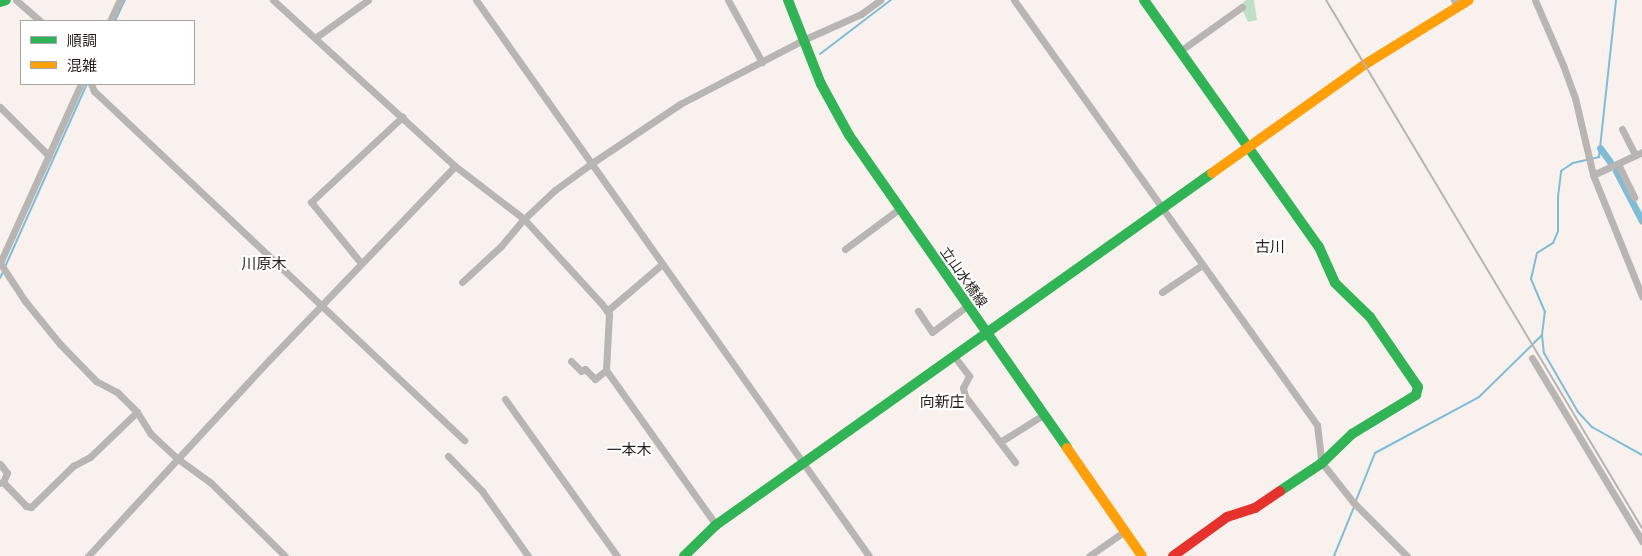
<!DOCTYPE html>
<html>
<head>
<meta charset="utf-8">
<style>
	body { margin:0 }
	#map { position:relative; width:1642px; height:556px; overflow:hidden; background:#f9f1ed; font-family:Barlow,"Noto Sans JP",sans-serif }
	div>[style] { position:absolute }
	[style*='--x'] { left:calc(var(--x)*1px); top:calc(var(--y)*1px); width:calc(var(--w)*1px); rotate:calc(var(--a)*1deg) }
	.green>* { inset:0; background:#bfdfc9 }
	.stream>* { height:2px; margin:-1px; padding:0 1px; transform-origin:1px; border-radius:1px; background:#81bcd5 }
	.canal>* { height:7px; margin:-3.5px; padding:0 3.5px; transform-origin:3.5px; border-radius:3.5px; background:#81bcd5 }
	.street>* { height:7px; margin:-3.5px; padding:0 3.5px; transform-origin:3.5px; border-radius:3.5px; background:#b8b5b3 }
	.fast>* { height:10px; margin:-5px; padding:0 5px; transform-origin:5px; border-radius:5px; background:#30b455 }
	.slow>* { height:10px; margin:-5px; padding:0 5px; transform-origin:5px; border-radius:5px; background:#ff9f0a }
	.jam>* { height:10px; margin:-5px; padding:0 5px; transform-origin:5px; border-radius:5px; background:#e5322d }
	.rail>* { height:2px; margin:-1px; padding:0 1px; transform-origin:1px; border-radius:1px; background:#b8b4b1 }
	span { translate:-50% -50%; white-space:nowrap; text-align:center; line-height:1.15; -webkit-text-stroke:4px #fff; paint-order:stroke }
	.street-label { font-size:14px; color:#241f1c }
	.neighbourhood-label { font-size:15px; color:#241f1c }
	.legend { position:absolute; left:20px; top:20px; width:175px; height:65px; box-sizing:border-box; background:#fff; border:1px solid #a7a5a4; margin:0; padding:6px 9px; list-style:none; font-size:15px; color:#241f1c }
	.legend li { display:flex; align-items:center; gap:10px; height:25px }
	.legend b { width:25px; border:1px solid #a7a5a4 }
</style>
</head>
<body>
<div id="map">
	<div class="green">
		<i style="clip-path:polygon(1246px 0,1254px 0,1257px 20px,1248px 22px,1240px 5px)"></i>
	</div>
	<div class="stream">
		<i style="--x:115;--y:21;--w:23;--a:-65"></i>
		<i style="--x:820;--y:54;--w:89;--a:-37.3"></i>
		<i style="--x:5;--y:267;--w:201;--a:-65.9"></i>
		<i style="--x:0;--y:278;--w:7;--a:-63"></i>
		<i style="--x:1542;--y:335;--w:18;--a:84"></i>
		<i style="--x:1544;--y:353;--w:68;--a:60"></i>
		<i style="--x:1578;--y:412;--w:21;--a:47"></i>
		<i style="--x:1592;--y:427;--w:57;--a:29.2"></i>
		<i style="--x:1355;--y:503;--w:54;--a:-68.2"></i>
		<i style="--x:1375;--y:453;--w:118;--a:-28.3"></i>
		<i style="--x:1479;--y:397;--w:88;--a:-44.5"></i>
		<i style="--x:1542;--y:335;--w:23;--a:-83"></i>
		<i style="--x:1545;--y:312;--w:36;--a:-113"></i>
		<i style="--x:1531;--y:279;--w:27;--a:-77"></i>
		<i style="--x:1537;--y:253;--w:19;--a:-32"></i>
		<i style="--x:1553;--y:243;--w:13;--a:-67"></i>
		<i style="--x:1558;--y:231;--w:34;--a:-90"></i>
		<i style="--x:1558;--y:197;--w:26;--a:-83"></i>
		<i style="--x:1561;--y:171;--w:14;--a:-34"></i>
		<i style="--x:1573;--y:163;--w:27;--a:-13"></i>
		<i style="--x:1599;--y:157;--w:158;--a:-83.8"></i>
		<i style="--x:1334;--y:556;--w:53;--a:-67.8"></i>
	</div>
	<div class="canal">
		<i style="--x:1600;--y:148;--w:17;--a:54"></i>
		<i style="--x:1616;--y:171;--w:56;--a:62.5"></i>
	</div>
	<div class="street">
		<i style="--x:16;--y:0;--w:32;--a:41"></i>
		<i style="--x:273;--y:0;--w:246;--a:42.4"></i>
		<i style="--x:455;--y:166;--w:87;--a:37.5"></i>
		<i style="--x:524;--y:219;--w:115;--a:47.5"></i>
		<i style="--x:602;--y:304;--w:12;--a:55"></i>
		<i style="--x:609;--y:314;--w:56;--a:93.1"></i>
		<i style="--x:606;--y:370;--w:190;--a:54.6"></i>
		<i style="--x:476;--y:0;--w:681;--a:54.75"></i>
		<i style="--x:728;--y:0;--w:71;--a:61.3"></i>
		<i style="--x:1014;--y:0;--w:522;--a:54.51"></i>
		<i style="--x:1317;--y:425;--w:38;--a:83"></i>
		<i style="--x:1322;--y:463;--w:50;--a:51.5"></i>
		<i style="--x:1353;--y:502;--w:76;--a:45"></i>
		<i style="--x:1454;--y:0;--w:8;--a:60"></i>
		<i style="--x:1535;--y:0;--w:71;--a:66.7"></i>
		<i style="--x:1563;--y:65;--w:35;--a:70"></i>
		<i style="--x:1575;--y:98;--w:79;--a:76.8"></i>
		<i style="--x:1593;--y:175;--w:131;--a:68"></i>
		<i style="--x:110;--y:21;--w:23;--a:-65"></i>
		<i style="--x:315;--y:38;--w:65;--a:-35.6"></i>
		<i style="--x:1180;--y:51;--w:76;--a:-35.4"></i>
		<i style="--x:91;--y:84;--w:8;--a:67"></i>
		<i style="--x:94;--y:91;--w:509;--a:43.33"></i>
		<i style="--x:0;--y:107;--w:69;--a:45"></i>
		<i style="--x:1622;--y:129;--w:29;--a:63"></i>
		<i style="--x:1618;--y:164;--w:37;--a:64"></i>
		<i style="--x:1593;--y:175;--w:54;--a:-25.1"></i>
		<i style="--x:845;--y:249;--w:67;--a:-36.5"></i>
		<i style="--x:0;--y:263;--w:45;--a:56.7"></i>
		<i style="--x:25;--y:301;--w:55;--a:50.9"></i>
		<i style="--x:60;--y:344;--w:52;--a:45.8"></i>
		<i style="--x:96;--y:381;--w:24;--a:28"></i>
		<i style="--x:117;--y:392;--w:28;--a:45"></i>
		<i style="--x:137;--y:412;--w:26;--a:58"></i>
		<i style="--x:151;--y:434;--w:37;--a:43"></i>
		<i style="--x:178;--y:459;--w:39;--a:36"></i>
		<i style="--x:210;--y:482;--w:105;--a:44.6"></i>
		<i style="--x:0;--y:263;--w:196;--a:-65.7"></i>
		<i style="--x:361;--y:263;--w:79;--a:-129.3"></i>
		<i style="--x:311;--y:202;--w:125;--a:-43"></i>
		<i style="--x:462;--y:282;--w:53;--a:-42.7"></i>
		<i style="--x:501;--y:246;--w:35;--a:-50"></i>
		<i style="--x:524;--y:219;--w:42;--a:-43.1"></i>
		<i style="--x:555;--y:190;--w:46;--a:-36.1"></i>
		<i style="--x:592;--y:163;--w:106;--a:-33.8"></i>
		<i style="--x:680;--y:104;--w:139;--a:-27.5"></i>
		<i style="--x:803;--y:40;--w:64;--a:-24.1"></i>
		<i style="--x:861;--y:14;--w:24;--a:-36"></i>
		<i style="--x:1162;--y:292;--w:48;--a:-34"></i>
		<i style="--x:607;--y:311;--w:72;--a:-40.5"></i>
		<i style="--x:918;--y:311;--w:25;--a:56"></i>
		<i style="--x:932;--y:332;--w:44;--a:-36.6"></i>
		<i style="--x:954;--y:356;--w:25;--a:53"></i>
		<i style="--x:969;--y:376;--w:13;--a:117"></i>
		<i style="--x:963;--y:388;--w:8;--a:76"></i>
		<i style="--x:965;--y:396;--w:83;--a:52.9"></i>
		<i style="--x:1532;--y:358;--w:214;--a:59"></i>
		<i style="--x:571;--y:361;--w:14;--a:45"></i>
		<i style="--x:581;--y:371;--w:4;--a:-27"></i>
		<i style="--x:585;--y:369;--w:14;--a:45"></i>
		<i style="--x:595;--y:379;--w:14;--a:-39"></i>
		<i style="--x:505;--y:399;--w:193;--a:54.5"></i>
		<i style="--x:1000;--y:442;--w:51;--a:-32.1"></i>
		<i style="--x:448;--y:456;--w:49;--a:45.8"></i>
		<i style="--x:482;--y:491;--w:80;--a:54.7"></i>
		<i style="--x:0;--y:464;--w:11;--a:52"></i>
		<i style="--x:7;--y:473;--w:10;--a:114"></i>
		<i style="--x:0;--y:483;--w:3;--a:-18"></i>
		<i style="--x:3;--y:482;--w:33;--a:46"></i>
		<i style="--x:26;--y:506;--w:5;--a:11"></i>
		<i style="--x:31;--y:507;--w:59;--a:-44.3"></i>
		<i style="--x:73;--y:466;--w:19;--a:-28"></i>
		<i style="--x:90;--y:457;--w:65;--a:-43.8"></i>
		<i style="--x:88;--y:556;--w:268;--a:-47.3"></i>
		<i style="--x:270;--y:359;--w:267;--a:-46.2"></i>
		<i style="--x:1089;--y:556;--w:44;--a:-34.8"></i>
	</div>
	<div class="fast">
		<i style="--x:788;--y:0;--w:90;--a:68.6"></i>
		<i style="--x:821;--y:84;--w:58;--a:61.2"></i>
		<i style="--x:849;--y:135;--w:381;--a:55.1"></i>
		<i style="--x:1144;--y:0;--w:303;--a:54.7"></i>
		<i style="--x:1319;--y:247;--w:39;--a:66"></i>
		<i style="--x:1335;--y:283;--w:49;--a:44.2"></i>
		<i style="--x:1370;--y:317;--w:85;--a:55.6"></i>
		<i style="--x:1418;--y:387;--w:8;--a:104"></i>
		<i style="--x:1416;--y:395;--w:75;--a:148.6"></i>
		<i style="--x:1352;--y:434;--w:42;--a:136"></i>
		<i style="--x:1322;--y:463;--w:50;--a:146.3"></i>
		<i style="--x:0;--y:2;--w:6;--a:-18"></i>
		<i style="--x:684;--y:556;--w:45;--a:-44.1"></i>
		<i style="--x:716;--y:525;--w:608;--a:-35.36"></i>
	</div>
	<div class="slow">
		<i style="--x:1212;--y:173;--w:186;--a:-35.4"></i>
		<i style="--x:1364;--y:65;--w:123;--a:-31.8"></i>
		<i style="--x:1067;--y:448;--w:131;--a:55.2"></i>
	</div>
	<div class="jam">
		<i style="--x:1173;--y:556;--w:67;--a:-35.8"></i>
		<i style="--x:1227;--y:517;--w:29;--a:-18"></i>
		<i style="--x:1255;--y:508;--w:30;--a:-34"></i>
	</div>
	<div class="rail">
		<i style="--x:1326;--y:0;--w:615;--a:59.1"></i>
	</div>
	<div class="street-label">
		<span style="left:964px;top:277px;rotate:55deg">立山水橋線</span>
	</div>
	<div class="neighbourhood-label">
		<span style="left:1270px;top:247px">古川</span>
		<span style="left:264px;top:264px">川原木</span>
		<span style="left:942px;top:402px">向新庄</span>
		<span style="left:629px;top:450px">一本木</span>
	</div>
	<ul class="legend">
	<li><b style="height:6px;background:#30b455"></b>順調</li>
	<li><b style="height:6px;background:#ff9f0a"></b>混雑</li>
	</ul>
</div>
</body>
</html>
